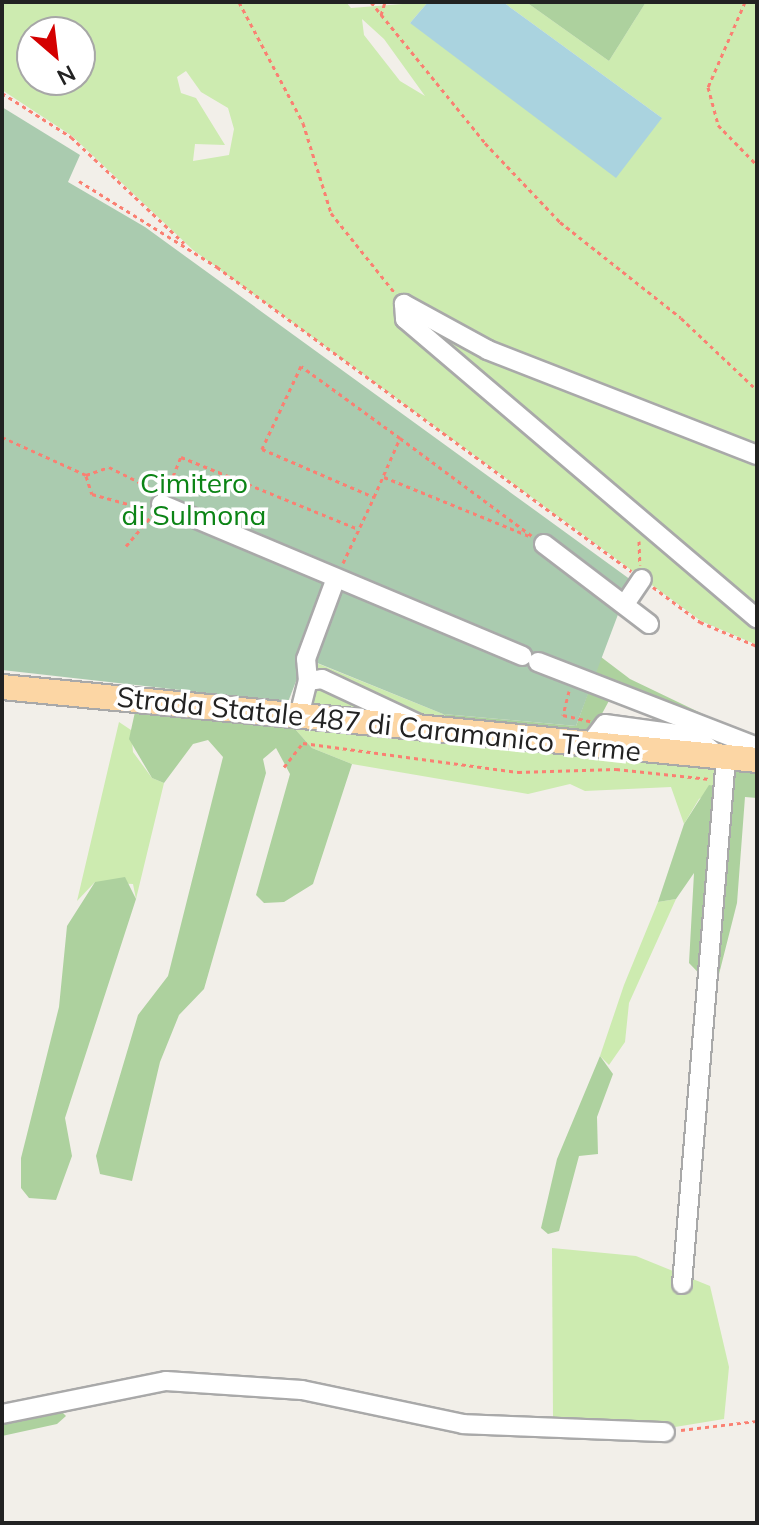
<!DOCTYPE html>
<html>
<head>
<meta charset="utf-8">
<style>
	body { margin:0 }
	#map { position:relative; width:759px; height:1525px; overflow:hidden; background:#f2efe9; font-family:Mulish,sans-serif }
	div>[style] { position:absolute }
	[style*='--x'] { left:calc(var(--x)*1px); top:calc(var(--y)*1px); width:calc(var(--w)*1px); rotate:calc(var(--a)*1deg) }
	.grass>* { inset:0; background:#cdebb0 }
	.forest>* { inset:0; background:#add19e }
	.cemetery>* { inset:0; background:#aacbaf }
	.water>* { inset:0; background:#aad3df }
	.path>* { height:3px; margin-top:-1.5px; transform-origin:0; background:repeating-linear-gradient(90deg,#fa8072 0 4px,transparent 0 8px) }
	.roads { filter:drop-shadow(2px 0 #a9a9a9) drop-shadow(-2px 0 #a9a9a9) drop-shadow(0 2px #a9a9a9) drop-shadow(0 -2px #a9a9a9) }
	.minor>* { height:18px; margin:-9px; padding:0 9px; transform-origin:9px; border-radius:9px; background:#fff }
	.major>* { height:24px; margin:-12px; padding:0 12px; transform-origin:12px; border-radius:12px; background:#fcd6a4 }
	span { translate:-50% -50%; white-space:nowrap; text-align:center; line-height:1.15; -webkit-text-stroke:7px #fff; paint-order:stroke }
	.park-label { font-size:28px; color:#0c8416 }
	.street-label { font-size:28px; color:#222 }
	.frame { position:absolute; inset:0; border:4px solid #222; pointer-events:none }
	.north { position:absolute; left:16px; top:16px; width:80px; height:80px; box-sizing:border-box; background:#fff; border:2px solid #a7a7a7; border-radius:50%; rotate:152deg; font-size:22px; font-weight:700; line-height:32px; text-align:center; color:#222 }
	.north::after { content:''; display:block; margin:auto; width:28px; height:36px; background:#d40000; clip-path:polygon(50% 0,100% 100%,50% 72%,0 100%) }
</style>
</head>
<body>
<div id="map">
	<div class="grass">
		<i style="clip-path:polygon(evenodd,2px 2px,346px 2px,351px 8px,428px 2px,410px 23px,662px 118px,503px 2px,526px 2px,609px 61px,646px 2px,757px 2px,757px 645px,701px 621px,193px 250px,72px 136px,2px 90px,2px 2px,362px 19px,384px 39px,425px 96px,400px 81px,364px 35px,362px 19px,2px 2px,32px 32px,80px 32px,80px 80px,32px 80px,32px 32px,2px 2px,186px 71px,201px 92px,228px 108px,234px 129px,229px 155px,193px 161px,195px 144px,225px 145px,196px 98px,181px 93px,177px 77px,186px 71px)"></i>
		<i style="clip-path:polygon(309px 660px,443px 714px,453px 724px,428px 722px,310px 669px)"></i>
		<i style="clip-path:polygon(318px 686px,400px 719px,305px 713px)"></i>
		<i style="clip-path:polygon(119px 722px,131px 730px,133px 752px,152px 778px,164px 783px,136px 899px,133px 884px,95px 882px,77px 901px)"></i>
		<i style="clip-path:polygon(295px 729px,721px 768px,719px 787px,699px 799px,684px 824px,671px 787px,585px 791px,570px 784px,528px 794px,352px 764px,312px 748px)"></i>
		<i style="clip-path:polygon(676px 899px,629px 1003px,625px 1042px,609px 1065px,600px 1056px,624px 985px,658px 902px)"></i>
		<i style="clip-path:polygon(552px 1248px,636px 1256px,710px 1286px,729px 1367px,724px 1419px,675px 1427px,553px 1419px)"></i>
	</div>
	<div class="forest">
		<i style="clip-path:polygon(526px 2px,646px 2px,609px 61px)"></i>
		<i style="clip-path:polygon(601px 657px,630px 679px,757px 740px,724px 751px,611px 697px,590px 736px,453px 724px,443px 714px,576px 726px)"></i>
		<i style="clip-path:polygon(135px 712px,295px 729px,312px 748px,352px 764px,313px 884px,284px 902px,264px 903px,256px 895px,290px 774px,276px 748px,263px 759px,266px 773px,204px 989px,179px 1015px,160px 1062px,132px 1181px,100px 1174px,96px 1156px,138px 1015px,168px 976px,223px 757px,208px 740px,193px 744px,164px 783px,152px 778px,129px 739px)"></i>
		<i style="clip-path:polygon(737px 770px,757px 772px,757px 798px,745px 797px,737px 903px,715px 990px,689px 963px,694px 873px,676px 899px,658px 902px,684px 824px,709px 785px,729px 789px)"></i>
		<i style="clip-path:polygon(125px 877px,136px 899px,65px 1118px,72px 1156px,56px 1200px,29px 1198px,21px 1188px,21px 1158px,59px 1007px,67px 926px,95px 882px)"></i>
		<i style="clip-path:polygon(600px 1056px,613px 1074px,597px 1117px,598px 1154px,579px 1156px,559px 1231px,548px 1234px,541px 1228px,557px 1159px)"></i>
		<i style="clip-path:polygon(61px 1411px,66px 1416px,57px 1424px,2px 1436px,2px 1419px)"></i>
	</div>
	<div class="cemetery">
		<i style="clip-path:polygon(2px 107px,80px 155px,68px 182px,145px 227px,631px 580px,576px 726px,443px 714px,305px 658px,288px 702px,2px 670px)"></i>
	</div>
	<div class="water">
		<i style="clip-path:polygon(428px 2px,503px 2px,662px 118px,616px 178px,410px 23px)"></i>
	</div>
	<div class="path">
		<i style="--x:239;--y:2;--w:137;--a:62.1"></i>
		<i style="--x:303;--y:123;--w:94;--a:72.7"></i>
		<i style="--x:331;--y:213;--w:101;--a:51.4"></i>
		<i style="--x:371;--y:2;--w:181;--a:51"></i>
		<i style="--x:485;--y:143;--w:109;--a:46.5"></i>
		<i style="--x:560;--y:222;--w:154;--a:38.4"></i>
		<i style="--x:681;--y:318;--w:105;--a:43.5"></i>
		<i style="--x:745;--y:2;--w:93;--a:113.5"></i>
		<i style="--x:708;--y:87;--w:39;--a:75"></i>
		<i style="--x:718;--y:125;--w:56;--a:45.7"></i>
		<i style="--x:381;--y:15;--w:14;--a:-73"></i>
		<i style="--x:2;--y:93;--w:82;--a:32.5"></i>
		<i style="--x:71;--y:137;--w:155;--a:43.2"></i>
		<i style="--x:79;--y:181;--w:163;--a:31.9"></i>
		<i style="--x:217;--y:267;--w:514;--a:36.29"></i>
		<i style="--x:2;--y:437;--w:92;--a:24.3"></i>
		<i style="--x:86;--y:475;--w:24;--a:-19"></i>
		<i style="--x:109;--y:467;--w:51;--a:26.6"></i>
		<i style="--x:400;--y:438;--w:164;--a:36.6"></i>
		<i style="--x:86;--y:476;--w:19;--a:72"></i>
		<i style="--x:92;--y:494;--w:56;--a:15.5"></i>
		<i style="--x:384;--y:477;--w:157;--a:22.1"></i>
		<i style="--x:167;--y:491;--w:37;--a:-68"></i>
		<i style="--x:181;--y:457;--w:191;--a:22.1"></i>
		<i style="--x:639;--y:541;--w:24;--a:88"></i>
		<i style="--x:126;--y:546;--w:42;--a:-49.8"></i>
		<i style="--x:343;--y:563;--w:73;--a:-64.8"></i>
		<i style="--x:374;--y:497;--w:64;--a:-66.2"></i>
		<i style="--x:400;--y:438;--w:122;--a:-144"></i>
		<i style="--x:301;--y:366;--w:92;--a:115.2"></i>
		<i style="--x:262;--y:449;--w:122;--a:23.2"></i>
		<i style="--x:653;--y:587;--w:59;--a:36.7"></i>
		<i style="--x:700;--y:622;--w:62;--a:22.8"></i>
		<i style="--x:569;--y:691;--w:25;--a:104"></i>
		<i style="--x:563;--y:715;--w:28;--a:13"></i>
		<i style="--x:284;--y:767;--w:31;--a:-52"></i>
		<i style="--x:303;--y:743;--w:217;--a:7.7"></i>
		<i style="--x:518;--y:772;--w:98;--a:-1.8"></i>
		<i style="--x:616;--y:769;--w:94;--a:6.1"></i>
		<i style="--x:681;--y:1430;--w:77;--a:-6.8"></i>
	</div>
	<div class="roads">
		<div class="minor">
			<i style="--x:757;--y:455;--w:289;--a:-158.7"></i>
			<i style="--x:488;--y:350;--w:96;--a:-151.3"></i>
			<i style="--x:404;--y:304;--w:15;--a:86"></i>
			<i style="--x:405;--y:319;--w:462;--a:40.4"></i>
			<i style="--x:161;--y:504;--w:392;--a:22.8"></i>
			<i style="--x:544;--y:544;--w:132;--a:37.3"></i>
			<i style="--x:625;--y:604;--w:30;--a:-56"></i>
			<i style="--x:538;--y:662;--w:235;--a:21.2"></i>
			<i style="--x:308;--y:681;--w:22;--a:-95"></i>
			<i style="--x:306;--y:659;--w:86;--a:-69.7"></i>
			<i style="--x:299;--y:716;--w:36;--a:-76"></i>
			<i style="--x:308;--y:681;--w:14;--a:-8"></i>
			<i style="--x:322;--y:679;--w:106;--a:25.1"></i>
			<i style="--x:589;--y:745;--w:26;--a:-53"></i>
			<i style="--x:605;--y:724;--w:90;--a:7.7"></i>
			<i style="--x:694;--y:736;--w:33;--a:39"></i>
			<i style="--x:682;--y:1284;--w:528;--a:-85.22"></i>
			<i style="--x:2;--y:1414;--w:167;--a:-11.4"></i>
			<i style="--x:166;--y:1381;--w:136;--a:3.8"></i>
			<i style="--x:302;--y:1390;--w:165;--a:11.9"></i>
			<i style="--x:463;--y:1424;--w:202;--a:2.3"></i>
		</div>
		<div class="major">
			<i style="--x:2;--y:687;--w:759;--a:5.52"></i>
		</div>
	</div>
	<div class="park-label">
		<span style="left:194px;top:499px">Cimitero<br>di Sulmona</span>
	</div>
	<div class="street-label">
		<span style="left:379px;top:724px;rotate:6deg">Strada Statale 487 di Caramanico Terme</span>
	</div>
	<div class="frame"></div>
	<div class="north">N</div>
</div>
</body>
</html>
